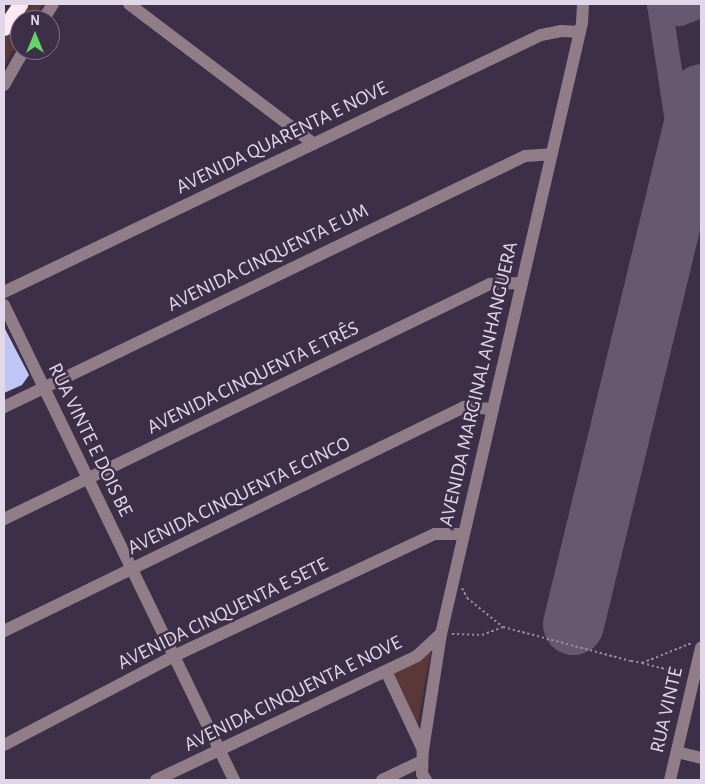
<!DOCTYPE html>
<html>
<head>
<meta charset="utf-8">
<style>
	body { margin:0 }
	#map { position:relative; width:705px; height:784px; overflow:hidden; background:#3e2f49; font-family:"Alegreya Sans",sans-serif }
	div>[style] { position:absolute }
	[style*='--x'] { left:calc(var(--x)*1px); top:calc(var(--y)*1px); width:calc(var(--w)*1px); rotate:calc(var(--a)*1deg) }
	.green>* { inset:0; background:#5a3739 }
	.taxiway>* { height:25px; margin:-12.5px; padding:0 12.5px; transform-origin:12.5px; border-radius:12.5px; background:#665870 }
	.runway>* { height:61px; margin:-30.5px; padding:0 30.5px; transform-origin:30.5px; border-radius:30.5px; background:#665870 }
	.building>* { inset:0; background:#bec6f5 }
	.path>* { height:2px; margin-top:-1px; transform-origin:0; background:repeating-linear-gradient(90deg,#95899e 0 2.5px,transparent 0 5px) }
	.minor>* { height:12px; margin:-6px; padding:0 6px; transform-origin:6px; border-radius:6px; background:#917d88 }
	.highway>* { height:15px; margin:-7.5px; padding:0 7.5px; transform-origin:7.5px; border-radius:7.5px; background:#fde9f4 }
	span { translate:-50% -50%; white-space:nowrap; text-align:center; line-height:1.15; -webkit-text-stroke:5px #3e2f49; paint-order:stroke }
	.street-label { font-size:20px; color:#e1d7e8 }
	.frame { position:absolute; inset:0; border:5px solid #e1d7e8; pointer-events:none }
	.north { position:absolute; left:10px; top:10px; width:50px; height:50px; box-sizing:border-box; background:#3e2f49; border:1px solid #7f7289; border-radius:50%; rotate:0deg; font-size:14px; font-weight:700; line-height:20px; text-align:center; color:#e1d7e8 }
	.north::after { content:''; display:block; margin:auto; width:18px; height:22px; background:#62d469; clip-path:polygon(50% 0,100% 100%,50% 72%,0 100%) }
</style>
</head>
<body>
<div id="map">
	<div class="green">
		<i style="clip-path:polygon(27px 4px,43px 4px,32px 20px,20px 20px,20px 38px,4px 66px,4px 37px)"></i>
		<i style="clip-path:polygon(431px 650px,417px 727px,389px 673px)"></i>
	</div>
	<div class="taxiway">
		<i style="--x:659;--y:4;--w:119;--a:81.3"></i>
		<i style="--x:677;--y:122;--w:56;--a:85.9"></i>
		<i style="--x:659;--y:5;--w:22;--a:22"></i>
		<i style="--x:679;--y:13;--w:23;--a:-20"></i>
	</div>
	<div class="runway">
		<i style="--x:573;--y:624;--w:545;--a:-76.42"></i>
	</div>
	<div class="building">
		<i style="clip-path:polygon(4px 327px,29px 375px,22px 385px,4px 393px)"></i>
	</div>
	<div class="path">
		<i style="--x:462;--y:588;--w:11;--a:63"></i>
		<i style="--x:467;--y:598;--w:46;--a:38.9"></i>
		<i style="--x:503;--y:627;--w:132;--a:14.9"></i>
		<i style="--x:631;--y:661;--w:11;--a:10"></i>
		<i style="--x:642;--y:663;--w:54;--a:-21.8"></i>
		<i style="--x:452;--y:634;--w:30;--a:2"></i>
		<i style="--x:482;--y:635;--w:22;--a:-21"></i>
		<i style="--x:642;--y:663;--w:44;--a:14.3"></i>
	</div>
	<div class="minor">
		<i style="--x:129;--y:4;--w:232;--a:37.1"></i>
		<i style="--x:43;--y:20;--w:19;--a:-58"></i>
		<i style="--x:4;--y:85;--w:40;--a:-60.3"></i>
		<i style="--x:4;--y:292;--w:595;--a:-25.58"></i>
		<i style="--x:541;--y:35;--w:20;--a:-11"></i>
		<i style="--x:561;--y:31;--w:19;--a:3"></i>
		<i style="--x:4;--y:305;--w:528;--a:64.16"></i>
		<i style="--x:4;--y:407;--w:578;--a:-25.72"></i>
		<i style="--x:525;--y:156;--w:26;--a:-4"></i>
		<i style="--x:4;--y:519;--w:540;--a:-25.81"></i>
		<i style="--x:490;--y:284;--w:32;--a:-2"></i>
		<i style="--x:4;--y:631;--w:512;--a:-25.96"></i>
		<i style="--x:464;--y:407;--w:29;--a:4"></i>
		<i style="--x:386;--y:671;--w:87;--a:64.9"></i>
		<i style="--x:4;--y:745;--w:192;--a:-27.6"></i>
		<i style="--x:174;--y:656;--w:288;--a:-25.1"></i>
		<i style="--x:435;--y:534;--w:29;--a:0"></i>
		<i style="--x:677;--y:752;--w:25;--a:14"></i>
		<i style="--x:156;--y:780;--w:289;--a:-25.4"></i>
		<i style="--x:417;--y:656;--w:33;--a:-43"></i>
		<i style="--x:382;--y:780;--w:44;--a:-25.4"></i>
		<i style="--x:426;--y:780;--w:7;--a:-124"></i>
		<i style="--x:422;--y:774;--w:24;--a:-88"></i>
		<i style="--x:423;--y:750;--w:117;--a:-81.2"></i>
		<i style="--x:441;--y:634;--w:627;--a:-77.01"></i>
		<i style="--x:582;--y:23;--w:19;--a:-87"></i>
		<i style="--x:670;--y:780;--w:136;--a:-76.8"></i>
	</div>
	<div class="highway">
		<i style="--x:4;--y:28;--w:29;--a:-56"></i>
	</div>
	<div class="street-label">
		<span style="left:282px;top:138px;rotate:-26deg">AVENIDA QUARENTA E NOVE</span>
		<span style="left:268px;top:258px;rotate:-26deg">AVENIDA CINQUENTA E UM</span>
		<span style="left:253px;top:378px;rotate:-26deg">AVENIDA CINQUENTA E TRÊS</span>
		<span style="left:479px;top:384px;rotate:-77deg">AVENIDA MARGINAL ANHANGUERA</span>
		<span style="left:90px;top:440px;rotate:64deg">RUA VINTE E DOIS BE</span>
		<span style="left:239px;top:496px;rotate:-26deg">AVENIDA CINQUENTA E CINCO</span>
		<span style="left:223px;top:614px;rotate:-26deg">AVENIDA CINQUENTA E SETE</span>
		<span style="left:293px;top:694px;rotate:-26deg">AVENIDA CINQUENTA E NOVE</span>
		<span style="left:667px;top:710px;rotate:-77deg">RUA VINTE</span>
	</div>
	<div class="frame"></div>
	<div class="north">N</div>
</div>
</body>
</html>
